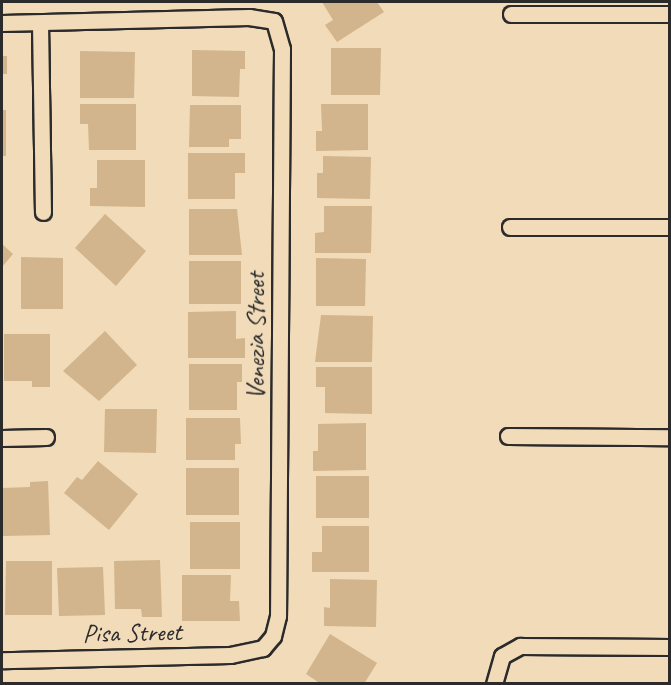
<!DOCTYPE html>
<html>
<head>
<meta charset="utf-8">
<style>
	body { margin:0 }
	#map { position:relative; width:671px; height:685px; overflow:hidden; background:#f1dbb9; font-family:Caveat,sans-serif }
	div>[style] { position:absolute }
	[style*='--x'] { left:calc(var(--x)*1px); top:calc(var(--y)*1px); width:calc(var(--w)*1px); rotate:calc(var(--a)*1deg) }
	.building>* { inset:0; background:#d2b58c }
	.roads { filter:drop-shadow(2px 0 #2b2b2b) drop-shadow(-2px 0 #2b2b2b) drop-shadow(0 2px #2b2b2b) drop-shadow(0 -2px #2b2b2b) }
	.street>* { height:15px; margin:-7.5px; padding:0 7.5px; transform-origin:7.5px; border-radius:7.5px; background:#f1dbb9 }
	span { translate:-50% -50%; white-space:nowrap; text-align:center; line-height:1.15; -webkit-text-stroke:4.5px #f1dbb9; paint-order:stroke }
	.street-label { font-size:26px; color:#2b2b2b }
	.frame { position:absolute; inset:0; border:3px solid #2b2b2b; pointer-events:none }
</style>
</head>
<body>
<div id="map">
	<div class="building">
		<i style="clip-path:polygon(322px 2px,377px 2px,384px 12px,337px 42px,325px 25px,333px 20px)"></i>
		<i style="clip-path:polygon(331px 48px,381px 48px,380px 95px,331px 95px)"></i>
		<i style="clip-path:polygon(192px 50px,245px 51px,245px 69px,240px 69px,239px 97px,192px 96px)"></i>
		<i style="clip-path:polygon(80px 51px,135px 52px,134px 98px,80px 98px)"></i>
		<i style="clip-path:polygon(2px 56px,7px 56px,7px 74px,2px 74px)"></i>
		<i style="clip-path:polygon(80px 104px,136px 104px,136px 150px,89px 150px,88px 124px,80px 124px)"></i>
		<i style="clip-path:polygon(321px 104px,368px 104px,368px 150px,316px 151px,316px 131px,322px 131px)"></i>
		<i style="clip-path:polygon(190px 105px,241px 105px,241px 139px,229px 139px,229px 147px,189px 147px)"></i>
		<i style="clip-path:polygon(2px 110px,6px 110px,6px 156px,2px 156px)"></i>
		<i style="clip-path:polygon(188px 153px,245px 153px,245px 173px,235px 173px,235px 199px,188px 199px)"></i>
		<i style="clip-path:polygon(323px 156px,371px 157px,370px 199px,317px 198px,317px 173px,323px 173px)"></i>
		<i style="clip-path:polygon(97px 160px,145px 160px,145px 207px,90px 206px,90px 188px,97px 188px)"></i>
		<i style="clip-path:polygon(324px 206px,372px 206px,371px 253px,315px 253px,315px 233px,324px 232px)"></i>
		<i style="clip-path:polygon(189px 209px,237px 209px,242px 255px,189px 255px)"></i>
		<i style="clip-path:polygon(105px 214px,146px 251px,116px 286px,75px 248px)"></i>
		<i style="clip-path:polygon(2px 244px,13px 254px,2px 267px)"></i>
		<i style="clip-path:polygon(21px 257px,63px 258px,63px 309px,21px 309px)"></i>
		<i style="clip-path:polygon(316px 258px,366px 259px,365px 306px,316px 306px)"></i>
		<i style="clip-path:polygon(189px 261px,241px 261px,241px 304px,189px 304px)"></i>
		<i style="clip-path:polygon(236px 311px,236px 339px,245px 338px,245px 358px,188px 358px,188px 312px)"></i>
		<i style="clip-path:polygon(321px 315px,373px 316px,372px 362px,315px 362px)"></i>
		<i style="clip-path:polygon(105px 331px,137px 365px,99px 401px,63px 371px)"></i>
		<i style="clip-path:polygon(4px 334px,50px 334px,50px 387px,32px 387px,32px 381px,4px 381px)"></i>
		<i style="clip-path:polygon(189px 364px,242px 364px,242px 382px,237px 382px,237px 410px,189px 410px)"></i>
		<i style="clip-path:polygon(316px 367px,372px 367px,372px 414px,325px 413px,325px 387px,316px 387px)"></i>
		<i style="clip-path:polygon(105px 409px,157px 409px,156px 453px,104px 452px)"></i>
		<i style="clip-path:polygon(186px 418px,240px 418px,241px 444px,235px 444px,235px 460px,186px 460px)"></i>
		<i style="clip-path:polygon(366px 423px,366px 470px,313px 471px,313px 451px,318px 451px,318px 424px)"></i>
		<i style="clip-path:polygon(98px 461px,138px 494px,109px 530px,64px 493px,77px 477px,82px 480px)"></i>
		<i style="clip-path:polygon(186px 468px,239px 468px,239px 515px,186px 515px)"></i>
		<i style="clip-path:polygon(316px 476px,369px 476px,369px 518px,316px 518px)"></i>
		<i style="clip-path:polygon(48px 481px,50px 535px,3px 536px,2px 488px,30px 487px,30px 482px)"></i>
		<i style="clip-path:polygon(190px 522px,240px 522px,240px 569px,190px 569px)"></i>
		<i style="clip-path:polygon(322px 526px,369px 526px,369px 572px,312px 572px,312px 552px,322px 552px)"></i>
		<i style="clip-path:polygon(160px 560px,162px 617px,142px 617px,141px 609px,115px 609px,114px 561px)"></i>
		<i style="clip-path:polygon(6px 561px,52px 561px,52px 615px,5px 615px)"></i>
		<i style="clip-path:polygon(103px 567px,105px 615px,59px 616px,57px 568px)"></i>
		<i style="clip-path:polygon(182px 575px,231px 575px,230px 601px,239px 601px,240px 621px,182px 621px)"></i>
		<i style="clip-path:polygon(330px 579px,377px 580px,376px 627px,324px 626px,324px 607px,330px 608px)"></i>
		<i style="clip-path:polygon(330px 634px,377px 663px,364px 684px,321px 684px,306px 674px)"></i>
	</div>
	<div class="roads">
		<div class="street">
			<i style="--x:511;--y:14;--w:159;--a:0"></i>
			<i style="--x:2;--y:23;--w:247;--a:-1.4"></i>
			<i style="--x:249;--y:17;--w:25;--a:9"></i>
			<i style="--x:274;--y:21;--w:29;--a:74"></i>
			<i style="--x:282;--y:49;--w:567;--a:90.4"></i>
			<i style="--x:278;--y:616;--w:21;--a:104"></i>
			<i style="--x:273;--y:636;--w:16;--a:130"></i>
			<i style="--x:263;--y:648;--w:34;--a:168"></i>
			<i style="--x:230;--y:655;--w:228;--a:178.7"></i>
			<i style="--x:40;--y:23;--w:189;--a:89.1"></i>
			<i style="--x:510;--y:227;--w:160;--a:0"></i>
			<i style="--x:508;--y:436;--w:162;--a:0.4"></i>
			<i style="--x:2;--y:438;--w:44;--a:-1.3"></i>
			<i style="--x:494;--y:684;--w:29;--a:-74"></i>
			<i style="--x:502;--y:656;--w:21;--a:-29"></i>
			<i style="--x:520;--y:646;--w:150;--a:0.4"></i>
		</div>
	</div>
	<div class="street-label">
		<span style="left:256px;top:336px;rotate:-90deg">Venezia Street</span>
		<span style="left:132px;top:633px;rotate:-1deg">Pisa Street</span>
	</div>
	<div class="frame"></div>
</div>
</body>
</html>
